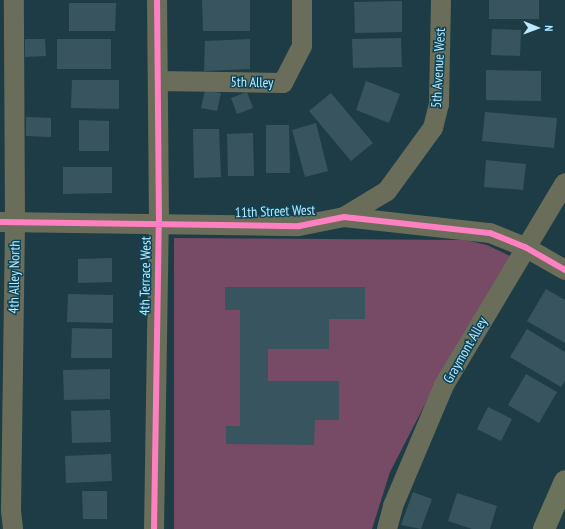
<!DOCTYPE html>
<html>
<head>
<meta charset="utf-8">
<style>
	body { margin:0 }
	#map { position:relative; width:565px; height:529px; overflow:hidden; background:#1e3c46; font-family:"PT Sans Narrow",sans-serif }
	div>[style] { position:absolute }
	[style*='--x'] { left:calc(var(--x)*1px); top:calc(var(--y)*1px); width:calc(var(--w)*1px); rotate:calc(var(--a)*1deg) }
	.green>* { inset:0; background:#774a65 }
	.building>* { inset:0; background:#38555f }
	.minor>* { height:20px; margin:-10px; padding:0 10px; transform-origin:10px; border-radius:10px; background:#6a6d5a }
	.major>* { height:22px; margin:-11px; padding:0 11px; transform-origin:11px; border-radius:11px; background:#6c735b }
	.cycleway>* { height:6px; margin:-3px; padding:0 3px; transform-origin:3px; border-radius:3px; background:#ff80c0 }
	span { translate:-50% -50%; white-space:nowrap; text-align:center; line-height:1.15; -webkit-text-stroke:3px #0c4458; paint-order:stroke }
	.street-label { font-size:14px; color:#bde9fe }
	.north { position:absolute; left:517px; top:8px; width:40px; height:40px; -webkit-text-stroke:3px #0c4458; paint-order:stroke; rotate:91deg; font-size:11px; font-weight:700; line-height:16px; text-align:center; color:#bde9fe }
	.north::after { content:''; display:block; margin:auto; width:14px; height:18px; background:#bde9fe; clip-path:polygon(50% 0,100% 100%,50% 72%,0 100%) }
</style>
</head>
<body>
<div id="map">
	<div class="green">
		<i style="clip-path:polygon(174px 238px,465px 240px,487px 245px,510px 256px,451px 354px,390px 472px,372px 529px,174px 529px)"></i>
	</div>
	<div class="building">
		<i style="clip-path:polygon(202px 0,250px 0,250px 31px,203px 31px)"></i>
		<i style="clip-path:polygon(489px 0,539px 0,539px 19px,489px 19px)"></i>
		<i style="clip-path:polygon(402px 1px,402px 32px,355px 33px,354px 2px)"></i>
		<i style="clip-path:polygon(69px 3px,116px 3px,115px 31px,69px 31px)"></i>
		<i style="clip-path:polygon(492px 29px,521px 30px,520px 56px,491px 55px)"></i>
		<i style="clip-path:polygon(401px 38px,402px 67px,353px 68px,352px 39px)"></i>
		<i style="clip-path:polygon(25px 39px,45px 39px,46px 56px,25px 57px)"></i>
		<i style="clip-path:polygon(57px 39px,111px 39px,111px 69px,57px 69px)"></i>
		<i style="clip-path:polygon(250px 39px,250px 69px,204px 71px,205px 41px)"></i>
		<i style="clip-path:polygon(486px 70px,541px 71px,541px 101px,486px 100px)"></i>
		<i style="clip-path:polygon(72px 80px,119px 80px,119px 109px,71px 108px)"></i>
		<i style="clip-path:polygon(366px 81px,400px 94px,389px 123px,356px 110px)"></i>
		<i style="clip-path:polygon(205px 90px,221px 93px,217px 111px,201px 108px)"></i>
		<i style="clip-path:polygon(247px 92px,253px 108px,237px 114px,231px 98px)"></i>
		<i style="clip-path:polygon(331px 93px,373px 143px,351px 161px,309px 111px)"></i>
		<i style="clip-path:polygon(485px 112px,557px 118px,554px 148px,482px 141px)"></i>
		<i style="clip-path:polygon(26px 117px,51px 118px,51px 137px,26px 136px)"></i>
		<i style="clip-path:polygon(79px 120px,109px 121px,109px 151px,79px 151px)"></i>
		<i style="clip-path:polygon(316px 123px,328px 171px,305px 177px,292px 130px)"></i>
		<i style="clip-path:polygon(266px 125px,289px 125px,290px 173px,266px 173px)"></i>
		<i style="clip-path:polygon(193px 129px,219px 129px,221px 177px,194px 178px)"></i>
		<i style="clip-path:polygon(253px 133px,254px 176px,228px 176px,227px 134px)"></i>
		<i style="clip-path:polygon(486px 160px,526px 164px,523px 190px,484px 187px)"></i>
		<i style="clip-path:polygon(63px 167px,112px 167px,112px 193px,63px 194px)"></i>
		<i style="clip-path:polygon(112px 258px,112px 282px,78px 283px,78px 259px)"></i>
		<i style="clip-path:polygon(225px 287px,365px 287px,365px 319px,329px 319px,329px 349px,268px 349px,268px 381px,339px 381px,339px 420px,315px 420px,314px 445px,226px 444px,226px 426px,240px 426px,240px 310px,225px 310px)"></i>
		<i style="clip-path:polygon(546px 289px,565px 300px,565px 343px,527px 321px)"></i>
		<i style="clip-path:polygon(68px 294px,113px 295px,113px 323px,67px 322px)"></i>
		<i style="clip-path:polygon(72px 328px,112px 329px,112px 358px,71px 358px)"></i>
		<i style="clip-path:polygon(527px 329px,565px 352px,565px 381px,561px 387px,510px 357px)"></i>
		<i style="clip-path:polygon(110px 369px,110px 399px,64px 400px,63px 370px)"></i>
		<i style="clip-path:polygon(526px 374px,557px 392px,539px 423px,508px 405px)"></i>
		<i style="clip-path:polygon(488px 407px,512px 419px,501px 441px,477px 429px)"></i>
		<i style="clip-path:polygon(110px 410px,111px 442px,72px 443px,71px 411px)"></i>
		<i style="clip-path:polygon(111px 454px,112px 481px,66px 483px,65px 456px)"></i>
		<i style="clip-path:polygon(82px 491px,107px 491px,107px 519px,83px 519px)"></i>
		<i style="clip-path:polygon(413px 492px,432px 499px,421px 529px,401px 525px)"></i>
		<i style="clip-path:polygon(457px 493px,497px 506px,490px 529px,472px 529px,448px 521px)"></i>
	</div>
	<div class="minor">
		<i style="--x:158;--y:81;--w:125;--a:0.9"></i>
		<i style="--x:283;--y:83;--w:42;--a:-62.8"></i>
		<i style="--x:302;--y:46;--w:46;--a:-90"></i>
		<i style="--x:344;--y:217;--w:50;--a:-31.2"></i>
		<i style="--x:387;--y:191;--w:78;--a:-53.9"></i>
		<i style="--x:433;--y:128;--w:25;--a:-76"></i>
		<i style="--x:439;--y:104;--w:104;--a:-88.9"></i>
		<i style="--x:0;--y:222;--w:299;--a:0.8"></i>
		<i style="--x:299;--y:226;--w:46;--a:-11.3"></i>
		<i style="--x:344;--y:217;--w:147;--a:6.3"></i>
		<i style="--x:490;--y:233;--w:38;--a:22"></i>
		<i style="--x:525;--y:247;--w:46;--a:29.9"></i>
		<i style="--x:13;--y:529;--w:18;--a:-96"></i>
		<i style="--x:11;--y:511;--w:289;--a:-89.2"></i>
		<i style="--x:15;--y:222;--w:222;--a:-90.3"></i>
		<i style="--x:154;--y:529;--w:305;--a:-89.1"></i>
		<i style="--x:159;--y:224;--w:224;--a:-90.5"></i>
		<i style="--x:387;--y:529;--w:24;--a:-75"></i>
		<i style="--x:393;--y:506;--w:131;--a:-67.1"></i>
		<i style="--x:444;--y:385;--w:235;--a:-59.1"></i>
	</div>
	<div class="major">
		<i style="--x:544;--y:529;--w:52;--a:-66.4"></i>
	</div>
	<div class="cycleway">
		<i style="--x:0;--y:222;--w:299;--a:0.8"></i>
		<i style="--x:299;--y:226;--w:46;--a:-11.3"></i>
		<i style="--x:344;--y:217;--w:147;--a:6.3"></i>
		<i style="--x:490;--y:233;--w:38;--a:22"></i>
		<i style="--x:525;--y:247;--w:46;--a:29.9"></i>
		<i style="--x:154;--y:529;--w:305;--a:-89.1"></i>
		<i style="--x:159;--y:224;--w:224;--a:-90.5"></i>
	</div>
	<div class="street-label">
		<span style="left:438px;top:68px;rotate:-87deg">5th Avenue West</span>
		<span style="left:252px;top:82px;rotate:1deg">5th Alley</span>
		<span style="left:275px;top:211px;rotate:-2deg">11th Street West</span>
		<span style="left:145px;top:276px;rotate:-89deg">4th Terrace West</span>
		<span style="left:14px;top:277px;rotate:-89deg">4th Alley North</span>
		<span style="left:465px;top:350px;rotate:-60deg">Graymont Alley</span>
	</div>
	<div class="north">N</div>
</div>
</body>
</html>
